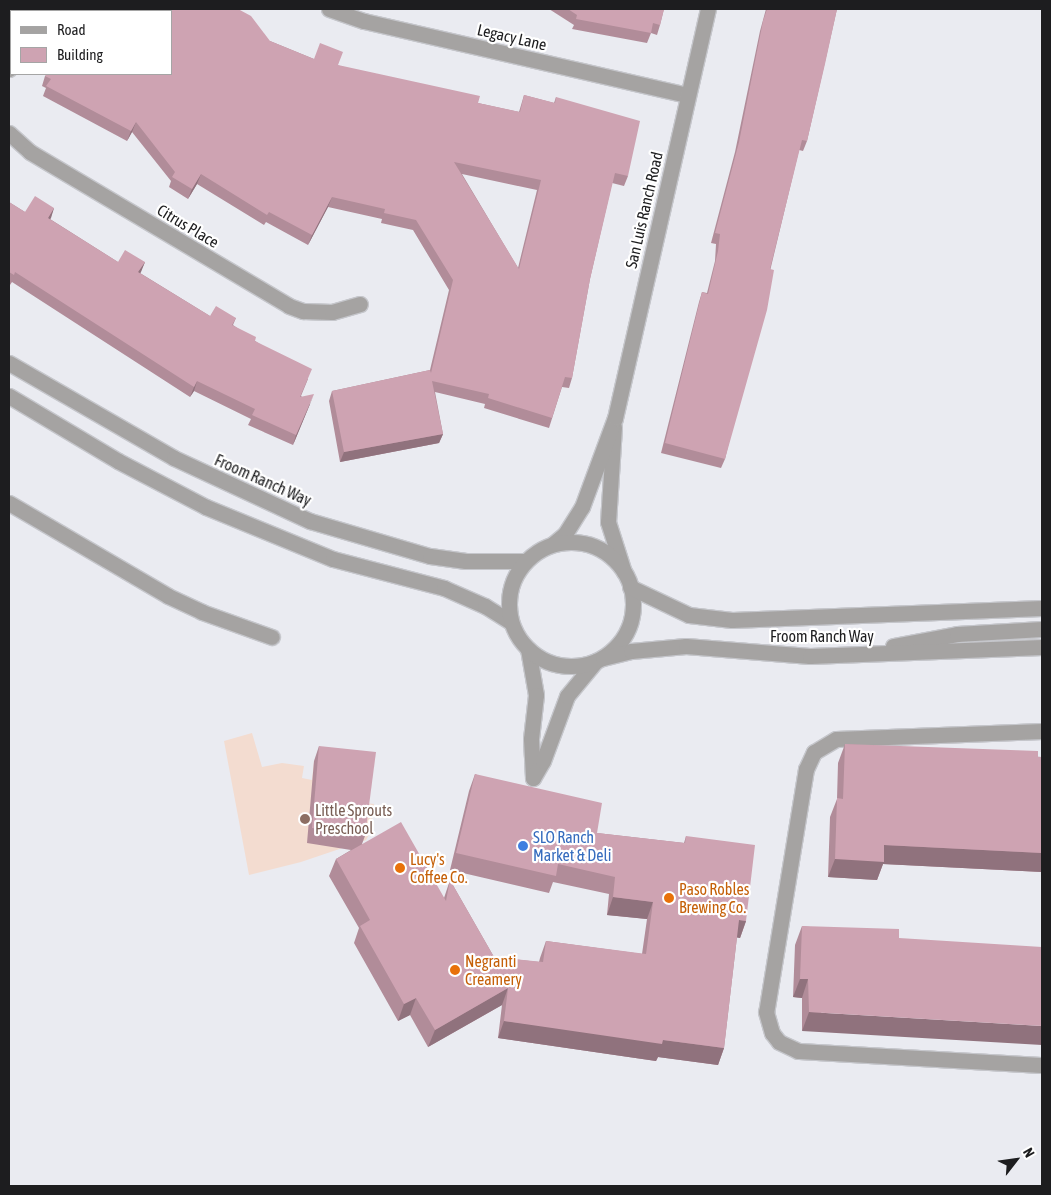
<!DOCTYPE html>
<html>
<head>
<meta charset="utf-8">
<style>
	body { margin:0 }
	#map { position:relative; width:1051px; height:1195px; overflow:hidden; background:#eaebf1; font-family:"Asap Condensed",sans-serif }
	div>[style] { position:absolute }
	[style*='--x'] { left:calc(var(--x)*1px); top:calc(var(--y)*1px); width:calc(var(--w)*1px); rotate:calc(var(--a)*1deg) }
	.education>* { inset:0; background:#f3dcd0 }
	.roads { filter:drop-shadow(1px 0 #c5c6cb) drop-shadow(-1px 0 #c5c6cb) drop-shadow(0 1px #c5c6cb) drop-shadow(0 -1px #c5c6cb) }
	.service>* { height:15px; margin:-7.5px; padding:0 7.5px; transform-origin:7.5px; border-radius:7.5px; background:#a5a3a2 }
	.minor>* { height:15px; margin:-7.5px; padding:0 7.5px; transform-origin:7.5px; border-radius:7.5px; background:#a5a3a2 }
	.tertiary>* { height:15px; margin:-7.5px; padding:0 7.5px; transform-origin:7.5px; border-radius:7.5px; background:#a5a3a2 }
	.tertiary>.ring { margin:-7.5px; padding:0; box-sizing:content-box; background:none; border:15px solid #a5a3a2; border-radius:50% }
	.wall>* { inset:0; background:#b18c99 }
	.shaded-wall>* { inset:0; background:#90727d }
	.building>* { inset:0; background:#cea3b2 }
	.dots>* { width:14px; height:14px; translate:-50% -50%; box-sizing:border-box; border:2px solid #fff; border-radius:50% }
	span { translate:-50% -50%; white-space:nowrap; text-align:center; line-height:1.15; -webkit-text-stroke:4.5px #fff; paint-order:stroke }
	.street-label { font-size:16px; color:#1d1d1f }
	.education-label { font-size:16px; color:#785e54 }
	.left { translate:0 -50%; text-align:left }
	.shop-label { font-size:16px; color:#366cbe }
	.food-label { font-size:16px; color:#c56008 }
	.frame { position:absolute; inset:0; border:10px solid #1d1d1f; pointer-events:none }
	.legend { position:absolute; left:10px; top:10px; width:162px; height:65px; box-sizing:border-box; background:#fff; border:1px solid #a5a5a5; margin:0; padding:6px 9px; list-style:none; font-size:15px; color:#1d1d1f }
	.legend li { display:flex; align-items:center; gap:10px; height:25px }
	.legend b { width:25px; border:1px solid #a5a5a5 }
	.north { position:absolute; left:991px; top:1135px; width:50px; height:50px; -webkit-text-stroke:4px #fff; paint-order:stroke; rotate:60deg; font-size:14px; font-weight:700; line-height:20px; text-align:center; color:#1d1d1f }
	.north::after { content:''; display:block; margin:auto; width:18px; height:22px; background:#1d1d1f; clip-path:polygon(50% 0,100% 100%,50% 72%,0 100%) }
</style>
</head>
<body>
<div id="map">
	<div class="education">
		<i style="clip-path:polygon(252px 733px,262px 767px,282px 763px,304px 766px,302px 778px,312px 780px,314px 761px,324px 762px,366px 803px,374px 804px,370px 833px,366px 840px,301px 862px,249px 875px,224px 741px)"></i>
	</div>
	<div class="roads">
		<div class="service">
			<i style="--x:9;--y:503;--w:184;--a:30.3"></i>
			<i style="--x:168;--y:596;--w:38;--a:25"></i>
			<i style="--x:202;--y:612;--w:74;--a:19.7"></i>
			<i style="--x:1042;--y:731;--w:206;--a:177.8"></i>
			<i style="--x:836;--y:739;--w:26;--a:149"></i>
			<i style="--x:814;--y:752;--w:19;--a:115"></i>
			<i style="--x:806;--y:769;--w:246;--a:99.3"></i>
			<i style="--x:766;--y:1012;--w:22;--a:74"></i>
			<i style="--x:772;--y:1033;--w:11;--a:52"></i>
			<i style="--x:779;--y:1042;--w:21;--a:25"></i>
			<i style="--x:798;--y:1051;--w:244;--a:3.3"></i>
		</div>
		<div class="minor">
			<i style="--x:329;--y:9;--w:37;--a:19"></i>
			<i style="--x:364;--y:21;--w:332;--a:12.9"></i>
			<i style="--x:44;--y:11;--w:3;--a:-45"></i>
			<i style="--x:9;--y:69;--w:4;--a:-63"></i>
			<i style="--x:9;--y:133;--w:28;--a:42"></i>
			<i style="--x:30;--y:152;--w:301;--a:30.7"></i>
			<i style="--x:289;--y:306;--w:15;--a:20"></i>
			<i style="--x:303;--y:311;--w:29;--a:2"></i>
			<i style="--x:332;--y:312;--w:29;--a:-16"></i>
			<i style="--x:614;--y:427;--w:95;--a:93.6"></i>
			<i style="--x:608;--y:522;--w:52;--a:72.3"></i>
			<i style="--x:553;--y:544;--w:16;--a:-40"></i>
			<i style="--x:565;--y:534;--w:32;--a:-58"></i>
			<i style="--x:582;--y:507;--w:95;--a:-69.7"></i>
			<i style="--x:615;--y:418;--w:419;--a:-77.2"></i>
			<i style="--x:528;--y:649;--w:47;--a:80.1"></i>
			<i style="--x:536;--y:695;--w:44;--a:96.5"></i>
			<i style="--x:531;--y:739;--w:39;--a:87"></i>
			<i style="--x:533;--y:778;--w:20;--a:-60"></i>
			<i style="--x:543;--y:761;--w:69;--a:-69.7"></i>
			<i style="--x:567;--y:696;--w:45;--a:-50.4"></i>
		</div>
		<div class="tertiary">
			<i style="--x:9;--y:363;--w:190;--a:29.9"></i>
			<i style="--x:174;--y:458;--w:150;--a:24.9"></i>
			<i style="--x:310;--y:521;--w:125;--a:16.3"></i>
			<i style="--x:430;--y:556;--w:36;--a:8"></i>
			<i style="--x:466;--y:561;--w:60;--a:0"></i>
			<i style="--x:9;--y:396;--w:127;--a:30.8"></i>
			<i style="--x:118;--y:461;--w:99;--a:27.6"></i>
			<i style="--x:206;--y:507;--w:137;--a:22.3"></i>
			<i style="--x:333;--y:559;--w:115;--a:14.6"></i>
			<i style="--x:444;--y:588;--w:45;--a:23.7"></i>
			<i style="--x:485;--y:606;--w:31;--a:32"></i>
			<i class="ring" style="left:509px;top:542px;width:109px;height:109px"></i>
			<i style="--x:630;--y:587;--w:65;--a:25.4"></i>
			<i style="--x:689;--y:615;--w:43;--a:6.6"></i>
			<i style="--x:732;--y:620;--w:310;--a:-2.2"></i>
			<i style="--x:893;--y:646;--w:65;--a:-10.6"></i>
			<i style="--x:957;--y:634;--w:85;--a:-3.4"></i>
			<i style="--x:603;--y:658;--w:29;--a:-14"></i>
			<i style="--x:631;--y:651;--w:55;--a:-5.2"></i>
			<i style="--x:686;--y:646;--w:124;--a:4.6"></i>
			<i style="--x:810;--y:656;--w:232;--a:-2.2"></i>
		</div>
	</div>
	<div class="wall">
		<i style="clip-path:polygon(549px 9px,664px 9px,660px 25px,657px 35px,651px 33px,647px 43px,572px 29px,574px 25px)"></i>
		<i style="clip-path:polygon(766px 9px,837px 9px,807px 141px,803px 151px,799px 150px,725px 459px,721px 468px,661px 453px,699px 302px,702px 292px,707px 293px,715px 261px,716px 244px,711px 243px,735px 152px,760px 31px)"></i>
		<i style="clip-path:polygon(evenodd,270px 41px,314px 59px,478px 103px,519px 112px,524px 95px,554px 103px,556px 97px,628px 176px,624px 186px,612px 183px,590px 279px,572px 378px,569px 388px,562px 387px,549px 428px,484px 408px,485px 404px,435px 392px,443px 434px,439px 443px,340px 462px,329px 401px,332px 391px,430px 370px,449px 290px,413px 230px,381px 223px,382px 219px,328px 207px,308px 245px,266px 222px,264px 225px,197px 184px,188px 199px,169px 187px,171px 181px,132px 132px,127px 141px,43px 96px,46px 88px,42px 86px,45px 76px,270px 41px,462px 174px,537px 190px,518px 268px,462px 174px)"></i>
		<i style="clip-path:polygon(9px 202px,25px 212px,54px 208px,50px 219px,118px 262px,145px 262px,140px 273px,210px 316px,236px 318px,233px 325px,308px 379px,301px 396px,310px 404px,293px 445px,248px 425px,251px 419px,194px 391px,190px 397px,12px 282px,10px 285px,9px 284px)"></i>
		<i style="clip-path:polygon(845px 744px,1042px 757px,1042px 872px,883px 864px,877px 880px,828px 877px,830px 817px,837px 799px,838px 763px)"></i>
		<i style="clip-path:polygon(319px 746px,365px 836px,362px 844px,444px 898px,450px 880px,494px 957px,539px 962px,540px 958px,546px 941px,642px 954px,647px 919px,607px 915px,609px 894px,553px 882px,549px 893px,450px 870px,469px 791px,475px 774px,597px 833px,684px 843px,686px 836px,746px 921px,740px 938px,737px 937px,724px 1048px,718px 1065px,658px 1057px,656px 1061px,498px 1038px,502px 1005px,428px 1047px,410px 1015px,398px 1021px,354px 943px,359px 928px,329px 876px,336px 859px,351px 850px,307px 843px,314px 761px)"></i>
		<i style="clip-path:polygon(802px 926px,899px 938px,802px 1031px,802px 998px,793px 997px,795px 945px)"></i>
	</div>
	<div class="shaded-wall">
		<i style="clip-path:polygon(136px 122px,132px 132px,127px 141px,131px 131px)"></i>
		<i style="clip-path:polygon(201px 174px,197px 184px,188px 199px,192px 189px)"></i>
		<i style="clip-path:polygon(332px 197px,328px 207px,308px 245px,312px 235px)"></i>
		<i style="clip-path:polygon(54px 208px,51px 218px,44px 228px,48px 218px)"></i>
		<i style="clip-path:polygon(145px 262px,141px 272px,135px 282px,138px 272px)"></i>
		<i style="clip-path:polygon(197px 381px,194px 391px,190px 397px,194px 387px)"></i>
		<i style="clip-path:polygon(314px 394px,310px 404px,293px 445px,296px 435px)"></i>
		<i style="clip-path:polygon(443px 434px,439px 443px,340px 462px,344px 452px)"></i>
		<i style="clip-path:polygon(884px 845px,1042px 853px,1042px 872px,883px 864px,877px 880px,828px 877px,835px 859px)"></i>
		<i style="clip-path:polygon(613px 897px,653px 902px,647px 919px,607px 915px)"></i>
		<i style="clip-path:polygon(739px 920px,746px 921px,740px 938px,733px 937px)"></i>
		<i style="clip-path:polygon(800px 979px,808px 979px,802px 998px,793px 997px)"></i>
		<i style="clip-path:polygon(508px 988px,502px 1005px,428px 1047px,435px 1030px)"></i>
		<i style="clip-path:polygon(416px 998px,410px 1015px,398px 1021px,404px 1004px)"></i>
		<i style="clip-path:polygon(809px 1012px,1042px 1026px,1042px 1045px,802px 1031px)"></i>
		<i style="clip-path:polygon(504px 1021px,663px 1040px,724px 1048px,718px 1065px,658px 1057px,656px 1061px,498px 1038px)"></i>
	</div>
	<div class="building">
		<i style="clip-path:polygon(evenodd,125px 9px,238px 9px,251px 16px,270px 41px,314px 59px,320px 43px,343px 52px,338px 65px,480px 96px,478px 103px,520px 112px,524px 95px,555px 103px,556px 97px,640px 121px,628px 176px,615px 173px,590px 279px,572px 378px,565px 377px,552px 418px,488px 398px,489px 394px,432px 381px,443px 434px,344px 452px,332px 391px,430px 370px,431px 373px,453px 280px,416px 220px,384px 213px,385px 209px,332px 197px,312px 235px,269px 212px,267px 215px,201px 174px,192px 189px,172px 177px,175px 172px,136px 122px,131px 131px,46px 86px,51px 79px,45px 76px,46px 74px,171px 74px,171px 11px,124px 11px,125px 9px,454px 162px,541px 180px,519px 269px,454px 162px)"></i>
		<i style="clip-path:polygon(568px 9px,664px 9px,660px 25px,653px 23px,651px 33px,576px 19px,577px 15px)"></i>
		<i style="clip-path:polygon(767px 9px,837px 9px,825px 64px,807px 141px,802px 140px,770px 269px,774px 270px,767px 310px,725px 459px,665px 443px,702px 292px,708px 294px,718px 251px,720px 234px,715px 233px,739px 142px,763px 21px)"></i>
		<i style="clip-path:polygon(35px 196px,54px 208px,48px 218px,118px 262px,125px 250px,145px 262px,138px 272px,210px 316px,216px 306px,236px 318px,232px 325px,256px 337px,255px 341px,312px 369px,300px 397px,314px 394px,296px 435px,252px 415px,255px 409px,197px 381px,194px 387px,15px 272px,14px 275px,9px 272px,9px 202px,25px 212px)"></i>
		<i style="clip-path:polygon(845px 744px,1038px 751px,1038px 757px,1042px 757px,1042px 853px,884px 845px,884px 862px,835px 859px,837px 798px,843px 799px)"></i>
		<i style="clip-path:polygon(319px 746px,376px 752px,365px 836px,312px 828px)"></i>
		<i style="clip-path:polygon(475px 774px,602px 803px,597px 833px,685px 843px,686px 836px,755px 845px,746px 921px,739px 920px,724px 1048px,663px 1040px,662px 1044px,504px 1021px,508px 988px,435px 1030px,416px 998px,404px 1004px,360px 926px,370px 920px,336px 859px,401px 822px,446px 901px,450px 880px,494px 957px,543px 962px,546px 941px,646px 954px,653px 902px,613px 897px,615px 877px,558px 864px,556px 876px,456px 853px)"></i>
		<i style="clip-path:polygon(802px 926px,899px 929px,899px 938px,1042px 947px,1042px 1026px,809px 1012px,808px 979px,800px 979px)"></i>
	</div>
	<div class="dots">
		<i style="left:305px;top:819px;background:#8d6e63"></i>
		<i style="left:523px;top:846px;background:#3f7fe0"></i>
		<i style="left:400px;top:868px;background:#e8710a"></i>
		<i style="left:669px;top:898px;background:#e8710a"></i>
		<i style="left:455px;top:970px;background:#e8710a"></i>
	</div>
	<div class="street-label">
		<span style="left:512px;top:37px;rotate:13deg">Legacy Lane</span>
		<span style="left:644px;top:210px;rotate:-77deg">San Luis Ranch Road</span>
		<span style="left:188px;top:226px;rotate:31deg">Citrus Place</span>
		<span style="left:263px;top:480px;rotate:24deg">Froom Ranch Way</span>
		<span style="left:822px;top:636px">Froom Ranch Way</span>
	</div>
	<div class="education-label">
		<span class="left" style="left:315px;top:819px">Little Sprouts<br>Preschool</span>
	</div>
	<div class="shop-label">
		<span class="left" style="left:533px;top:846px">SLO Ranch<br>Market &amp; Deli</span>
	</div>
	<div class="food-label">
		<span class="left" style="left:410px;top:868px">Lucy's<br>Coffee Co.</span>
		<span class="left" style="left:679px;top:898px">Paso Robles<br>Brewing Co.</span>
		<span class="left" style="left:465px;top:970px">Negranti<br>Creamery</span>
	</div>
	<div class="frame"></div>
	<ul class="legend">
	<li><b style="height:6px;background:#a5a3a2"></b>Road</li>
	<li><b style="height:14px;background:#cea3b2"></b>Building</li>
	</ul>
	<div class="north">N</div>
</div>
</body>
</html>
